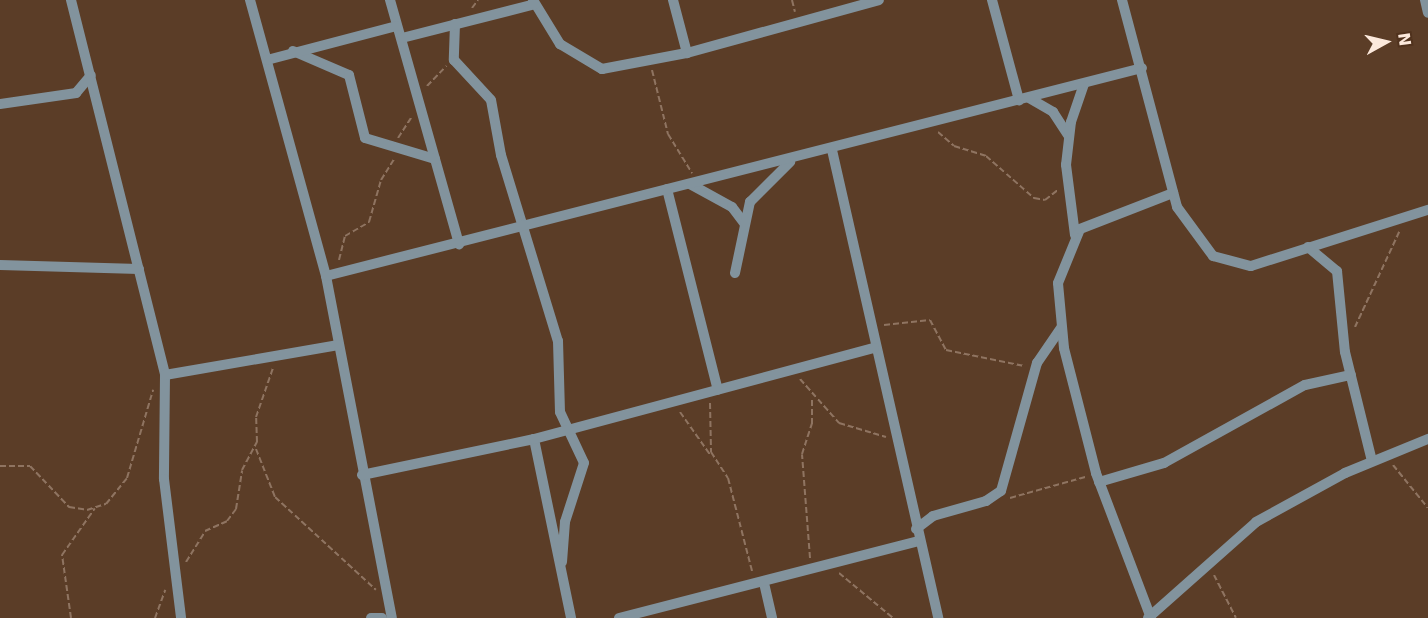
<!DOCTYPE html>
<html>
<head>
<meta charset="utf-8">
<style>
	body { margin:0 }
	#map { position:relative; width:1428px; height:618px; overflow:hidden; background:#5b3d27; font-family:"DejaVu Sans",sans-serif }
	div>[style] { position:absolute }
	[style*='--x'] { left:calc(var(--x)*1px); top:calc(var(--y)*1px); width:calc(var(--w)*1px); rotate:calc(var(--a)*1deg) }
	.path>* { height:2px; margin-top:-1px; transform-origin:0; background:repeating-linear-gradient(90deg,#8f7461 0 6px,transparent 0 9px) }
	.street>* { height:10px; margin:-5px; padding:0 5px; transform-origin:5px; border-radius:5px; background:#82939d }
	span { translate:-50% -50%; white-space:nowrap; text-align:center; line-height:1.15; -webkit-text-stroke:4.5px #50321d; paint-order:stroke }
	.north { position:absolute; left:1356px; top:12px; width:60px; height:60px; -webkit-text-stroke:4px #50321d; paint-order:stroke; rotate:82deg; font-size:16px; font-weight:700; line-height:24px; text-align:center; color:#fce9dc }
	.north::after { content:''; display:block; margin:auto; width:21px; height:27px; background:#fce9dc; clip-path:polygon(50% 0,100% 100%,50% 72%,0 100%) }
</style>
</head>
<body>
<div id="map">
	<div class="path">
		<i style="--x:792;--y:0;--w:12;--a:76"></i>
		<i style="--x:472;--y:8;--w:10;--a:-53"></i>
		<i style="--x:652;--y:70;--w:66;--a:76"></i>
		<i style="--x:668;--y:134;--w:46;--a:58.4"></i>
		<i style="--x:427;--y:86;--w:28;--a:-46"></i>
		<i style="--x:938;--y:132;--w:21;--a:41"></i>
		<i style="--x:954;--y:146;--w:34;--a:17"></i>
		<i style="--x:986;--y:156;--w:64;--a:41.2"></i>
		<i style="--x:1034;--y:198;--w:11;--a:10"></i>
		<i style="--x:1045;--y:200;--w:16;--a:-38"></i>
		<i style="--x:398;--y:138;--w:24;--a:-57"></i>
		<i style="--x:339;--y:260;--w:25;--a:-76"></i>
		<i style="--x:345;--y:236;--w:28;--a:-30"></i>
		<i style="--x:369;--y:222;--w:44;--a:-74.1"></i>
		<i style="--x:381;--y:180;--w:26;--a:-58"></i>
		<i style="--x:884;--y:325;--w:46;--a:-6.2"></i>
		<i style="--x:930;--y:320;--w:34;--a:62"></i>
		<i style="--x:946;--y:350;--w:80;--a:11.6"></i>
		<i style="--x:1355;--y:327;--w:105;--a:-65.1"></i>
		<i style="--x:800;--y:379;--w:59;--a:48.4"></i>
		<i style="--x:839;--y:423;--w:49;--a:16.6"></i>
		<i style="--x:710;--y:403;--w:49;--a:88.8"></i>
		<i style="--x:711;--y:452;--w:31;--a:57"></i>
		<i style="--x:728;--y:478;--w:96;--a:75.5"></i>
		<i style="--x:680;--y:412;--w:54;--a:54.8"></i>
		<i style="--x:256;--y:449;--w:52;--a:68.4"></i>
		<i style="--x:275;--y:497;--w:137;--a:42.6"></i>
		<i style="--x:1393;--y:465;--w:55;--a:50.9"></i>
		<i style="--x:0;--y:466;--w:30;--a:0"></i>
		<i style="--x:30;--y:466;--w:57;--a:46.4"></i>
		<i style="--x:69;--y:507;--w:18;--a:9"></i>
		<i style="--x:87;--y:510;--w:20;--a:-18"></i>
		<i style="--x:106;--y:504;--w:33;--a:-51"></i>
		<i style="--x:127;--y:478;--w:92;--a:-73.5"></i>
		<i style="--x:1010;--y:498;--w:78;--a:-15.6"></i>
		<i style="--x:810;--y:558;--w:104;--a:-94.4"></i>
		<i style="--x:802;--y:454;--w:32;--a:-72"></i>
		<i style="--x:812;--y:424;--w:25;--a:-90"></i>
		<i style="--x:186;--y:562;--w:36;--a:-58"></i>
		<i style="--x:205;--y:531;--w:24;--a:-24"></i>
		<i style="--x:227;--y:521;--w:15;--a:-53"></i>
		<i style="--x:236;--y:509;--w:39;--a:-81"></i>
		<i style="--x:242;--y:470;--w:32;--a:-62"></i>
		<i style="--x:257;--y:442;--w:25;--a:-92"></i>
		<i style="--x:256;--y:417;--w:52;--a:-70.9"></i>
		<i style="--x:839;--y:573;--w:70;--a:39.8"></i>
		<i style="--x:1214;--y:575;--w:48;--a:62.9"></i>
		<i style="--x:71;--y:618;--w:64;--a:-98.1"></i>
		<i style="--x:62;--y:555;--w:57;--a:-54.9"></i>
		<i style="--x:155;--y:618;--w:30;--a:-70"></i>
	</div>
	<div class="street">
		<i style="--x:71;--y:0;--w:387;--a:75.9"></i>
		<i style="--x:165;--y:375;--w:104;--a:90.6"></i>
		<i style="--x:164;--y:479;--w:140;--a:83"></i>
		<i style="--x:250;--y:0;--w:286;--a:74.6"></i>
		<i style="--x:326;--y:276;--w:348;--a:79.1"></i>
		<i style="--x:390;--y:0;--w:254;--a:74.2"></i>
		<i style="--x:533;--y:0;--w:52;--a:58.5"></i>
		<i style="--x:560;--y:44;--w:49;--a:30.8"></i>
		<i style="--x:602;--y:69;--w:86;--a:-10.7"></i>
		<i style="--x:687;--y:53;--w:199;--a:-15.4"></i>
		<i style="--x:673;--y:0;--w:55;--a:75.2"></i>
		<i style="--x:992;--y:0;--w:104;--a:74.9"></i>
		<i style="--x:1122;--y:0;--w:214;--a:75.1"></i>
		<i style="--x:1177;--y:207;--w:61;--a:53.7"></i>
		<i style="--x:1213;--y:256;--w:39;--a:15"></i>
		<i style="--x:1251;--y:266;--w:186;--a:-17.6"></i>
		<i style="--x:1425;--y:0;--w:13;--a:77"></i>
		<i style="--x:455;--y:24;--w:36;--a:92"></i>
		<i style="--x:454;--y:60;--w:54;--a:47.2"></i>
		<i style="--x:491;--y:100;--w:56;--a:79.7"></i>
		<i style="--x:501;--y:155;--w:195;--a:73"></i>
		<i style="--x:558;--y:341;--w:71;--a:88.4"></i>
		<i style="--x:560;--y:412;--w:56;--a:64.8"></i>
		<i style="--x:584;--y:463;--w:62;--a:107.9"></i>
		<i style="--x:565;--y:522;--w:40;--a:94.3"></i>
		<i style="--x:402;--y:38;--w:137;--a:-14.3"></i>
		<i style="--x:293;--y:51;--w:61;--a:23.2"></i>
		<i style="--x:349;--y:75;--w:65;--a:75.7"></i>
		<i style="--x:365;--y:138;--w:73;--a:16.7"></i>
		<i style="--x:267;--y:60;--w:134;--a:-14.7"></i>
		<i style="--x:1029;--y:98;--w:28;--a:30"></i>
		<i style="--x:1053;--y:112;--w:27;--a:57"></i>
		<i style="--x:0;--y:104;--w:77;--a:-8.2"></i>
		<i style="--x:76;--y:93;--w:23;--a:-50"></i>
		<i style="--x:832;--y:150;--w:480;--a:77.2"></i>
		<i style="--x:690;--y:184;--w:48;--a:28.7"></i>
		<i style="--x:732;--y:207;--w:21;--a:53"></i>
		<i style="--x:667;--y:189;--w:207;--a:75.8"></i>
		<i style="--x:1075;--y:235;--w:71;--a:-97.3"></i>
		<i style="--x:1066;--y:165;--w:43;--a:-83.4"></i>
		<i style="--x:1071;--y:122;--w:40;--a:-71.1"></i>
		<i style="--x:1308;--y:247;--w:38;--a:40"></i>
		<i style="--x:1337;--y:271;--w:81;--a:84.4"></i>
		<i style="--x:1345;--y:352;--w:112;--a:76.1"></i>
		<i style="--x:0;--y:265;--w:139;--a:1.6"></i>
		<i style="--x:735;--y:273;--w:73;--a:-78.1"></i>
		<i style="--x:750;--y:202;--w:57;--a:-45"></i>
		<i style="--x:326;--y:276;--w:842;--a:-14.3"></i>
		<i style="--x:165;--y:375;--w:176;--a:-9.8"></i>
		<i style="--x:534;--y:439;--w:183;--a:78.3"></i>
		<i style="--x:362;--y:475;--w:176;--a:-11.8"></i>
		<i style="--x:534;--y:439;--w:352;--a:-15"></i>
		<i style="--x:1099;--y:482;--w:68;--a:-16.3"></i>
		<i style="--x:1164;--y:463;--w:161;--a:-29"></i>
		<i style="--x:1305;--y:385;--w:47;--a:-12.3"></i>
		<i style="--x:916;--y:529;--w:21;--a:-37"></i>
		<i style="--x:933;--y:516;--w:55;--a:-15.8"></i>
		<i style="--x:986;--y:501;--w:18;--a:-34"></i>
		<i style="--x:1001;--y:491;--w:133;--a:-74.3"></i>
		<i style="--x:1037;--y:363;--w:42;--a:-55.6"></i>
		<i style="--x:764;--y:583;--w:36;--a:77"></i>
		<i style="--x:371;--y:618;--w:11;--a:0"></i>
		<i style="--x:619;--y:618;--w:309;--a:-14.4"></i>
		<i style="--x:1148;--y:618;--w:144;--a:-41.6"></i>
		<i style="--x:1256;--y:522;--w:102;--a:-28.8"></i>
		<i style="--x:1345;--y:473;--w:90;--a:-22.3"></i>
		<i style="--x:1151;--y:618;--w:155;--a:-110.8"></i>
		<i style="--x:1096;--y:473;--w:129;--a:-104.4"></i>
		<i style="--x:1064;--y:348;--w:65;--a:-95.3"></i>
		<i style="--x:1058;--y:283;--w:58;--a:-67.8"></i>
		<i style="--x:1080;--y:229;--w:100;--a:-21.2"></i>
	</div>
	<div class="north">N</div>
</div>
</body>
</html>
